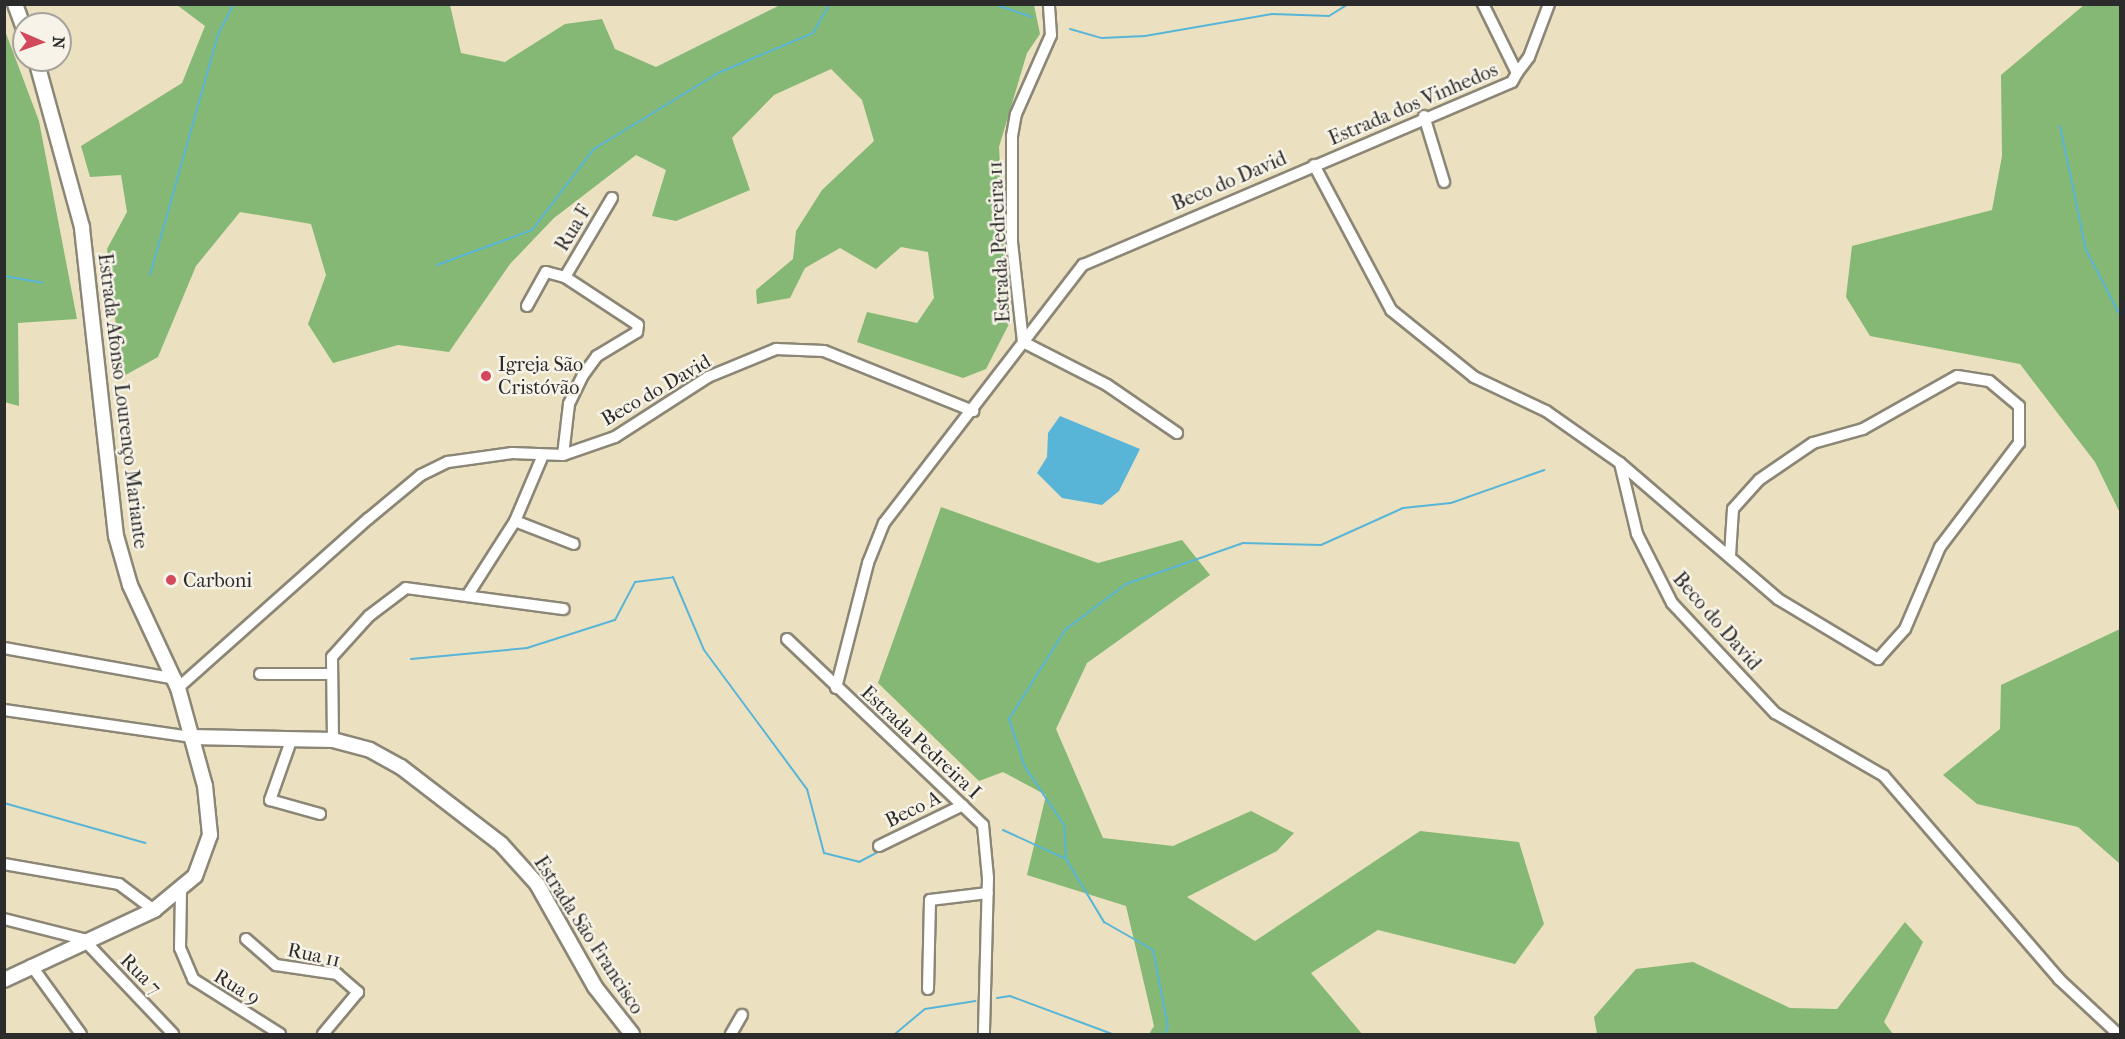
<!DOCTYPE html>
<html>
<head>
<meta charset="utf-8">
<style>
	body { margin:0 }
	#map { position:relative; width:2125px; height:1039px; overflow:hidden; background:#ebe1c0; font-family:"IM FELL French Canon",serif }
	div>[style] { position:absolute }
	[style*='--x'] { left:calc(var(--x)*1px); top:calc(var(--y)*1px); width:calc(var(--w)*1px); rotate:calc(var(--a)*1deg) }
	.forest>* { inset:0; background:#84b874 }
	.water>* { inset:0; background:#59b5d7 }
	.stream>* { height:2px; margin:-1px; padding:0 1px; transform-origin:1px; border-radius:1px; background:#59b5d7 }
	.roads { filter:drop-shadow(2px 0 #8b8676) drop-shadow(-2px 0 #8b8676) drop-shadow(0 2px #8b8676) drop-shadow(0 -2px #8b8676) }
	.minor>* { height:10px; margin:-5px; padding:0 5px; transform-origin:5px; border-radius:5px; background:#fff }
	.major>* { height:14px; margin:-7px; padding:0 7px; transform-origin:7px; border-radius:7px; background:#fff }
	.dots>* { width:16px; height:16px; translate:-50% -50%; box-sizing:border-box; border:3px solid #f7f3e8; border-radius:50% }
	span { translate:-50% -50%; white-space:nowrap; text-align:center; line-height:1.15; -webkit-text-stroke:5px #f7f3e8; paint-order:stroke }
	.street-label { font-size:20px; color:#2b2b2b }
	.poi-label { font-size:20px; color:#2b2b2b }
	.left { translate:0 -50%; text-align:left }
	.frame { position:absolute; inset:0; border:6px solid #2b2b2b; pointer-events:none }
	.north { position:absolute; left:12px; top:12px; width:60px; height:60px; box-sizing:border-box; background:#f7f3e8; border:2px solid #a5a39c; border-radius:50%; rotate:92deg; font-size:16px; font-weight:700; line-height:24px; text-align:center; color:#2b2b2b }
	.north::after { content:''; display:block; margin:auto; width:21px; height:27px; background:#d1495b; clip-path:polygon(50% 0,100% 100%,50% 72%,0 100%) }
</style>
</head>
<body>
<div id="map">
	<div class="forest">
		<i style="clip-path:polygon(177px 5px,450px 5px,461px 53px,505px 62px,565px 24px,602px 19px,615px 49px,656px 67px,780px 5px,1034px 5px,1040px 34px,1027px 53px,999px 147px,1009px 324px,986px 369px,963px 378px,857px 342px,867px 312px,917px 323px,934px 298px,928px 252px,901px 247px,876px 269px,840px 248px,805px 268px,790px 298px,757px 304px,756px 290px,793px 259px,796px 231px,822px 190px,874px 141px,862px 100px,831px 69px,774px 95px,732px 138px,750px 190px,676px 221px,652px 216px,666px 170px,636px 155px,554px 218px,510px 264px,449px 352px,398px 345px,333px 363px,308px 324px,326px 275px,311px 224px,240px 212px,196px 266px,158px 357px,122px 377px,107px 249px,127px 212px,121px 175px,90px 177px,81px 146px,182px 83px,205px 26px)"></i>
		<i style="clip-path:polygon(2084px 5px,2120px 5px,2120px 513px,2095px 462px,2020px 364px,1870px 336px,1846px 297px,1852px 246px,1992px 210px,2002px 156px,2001px 75px)"></i>
		<i style="clip-path:polygon(4px 28px,39px 121px,77px 319px,18px 323px,19px 406px,4px 402px)"></i>
		<i style="clip-path:polygon(941px 507px,1098px 563px,1182px 540px,1210px 575px,1087px 663px,1056px 729px,1103px 838px,1173px 846px,1251px 811px,1294px 833px,1277px 851px,1187px 897px,1255px 941px,1420px 831px,1519px 842px,1544px 924px,1515px 964px,1378px 930px,1311px 973px,1362px 1034px,1149px 1034px,1154px 1026px,1126px 906px,1027px 875px,1046px 795px,1003px 772px,979px 781px,878px 683px)"></i>
		<i style="clip-path:polygon(2120px 629px,2120px 864px,2078px 827px,1977px 804px,1943px 775px,2000px 729px,2001px 685px)"></i>
		<i style="clip-path:polygon(1905px 922px,1923px 942px,1884px 1022px,1893px 1034px,1597px 1034px,1594px 1017px,1636px 969px,1693px 962px,1790px 1008px,1837px 1009px)"></i>
	</div>
	<div class="water">
		<i style="clip-path:polygon(1060px 416px,1140px 449px,1119px 491px,1102px 505px,1062px 498px,1037px 473px,1047px 457px,1048px 433px)"></i>
	</div>
	<div class="stream">
		<i style="--x:994;--y:4;--w:40;--a:18.9"></i>
		<i style="--x:1070;--y:29;--w:33;--a:16"></i>
		<i style="--x:1102;--y:38;--w:43;--a:-2.7"></i>
		<i style="--x:1145;--y:36;--w:129;--a:-9.8"></i>
		<i style="--x:1272;--y:14;--w:57;--a:2"></i>
		<i style="--x:1329;--y:16;--w:22;--a:-32"></i>
		<i style="--x:2060;--y:126;--w:127;--a:78.2"></i>
		<i style="--x:2086;--y:250;--w:73;--a:62.4"></i>
		<i style="--x:437;--y:265;--w:101;--a:-20.2"></i>
		<i style="--x:532;--y:230;--w:102;--a:-52.6"></i>
		<i style="--x:594;--y:149;--w:145;--a:-31.5"></i>
		<i style="--x:718;--y:73;--w:103;--a:-22.8"></i>
		<i style="--x:813;--y:33;--w:34;--a:-60"></i>
		<i style="--x:150;--y:275;--w:250;--a:-74.2"></i>
		<i style="--x:218;--y:34;--w:34;--a:-62"></i>
		<i style="--x:4;--y:276;--w:39;--a:10"></i>
		<i style="--x:411;--y:659;--w:117;--a:-5.4"></i>
		<i style="--x:527;--y:648;--w:92;--a:-17.7"></i>
		<i style="--x:615;--y:620;--w:43;--a:-62.2"></i>
		<i style="--x:635;--y:582;--w:38;--a:-7"></i>
		<i style="--x:673;--y:577;--w:79;--a:67"></i>
		<i style="--x:704;--y:650;--w:173;--a:53.5"></i>
		<i style="--x:807;--y:789;--w:66;--a:75.1"></i>
		<i style="--x:824;--y:853;--w:36;--a:14"></i>
		<i style="--x:859;--y:862;--w:27;--a:-28"></i>
		<i style="--x:4;--y:803;--w:147;--a:15.8"></i>
		<i style="--x:1003;--y:830;--w:69;--a:24.7"></i>
		<i style="--x:1066;--y:859;--w:74;--a:58.9"></i>
		<i style="--x:1104;--y:922;--w:56;--a:29.7"></i>
		<i style="--x:1153;--y:950;--w:78;--a:79"></i>
		<i style="--x:1168;--y:1027;--w:8;--a:120"></i>
		<i style="--x:1066;--y:859;--w:34;--a:-93"></i>
		<i style="--x:1064;--y:825;--w:70;--a:-123.9"></i>
		<i style="--x:1025;--y:767;--w:51;--a:-108.4"></i>
		<i style="--x:1009;--y:719;--w:107;--a:-57.7"></i>
		<i style="--x:1066;--y:629;--w:75;--a:-36.9"></i>
		<i style="--x:1126;--y:584;--w:124;--a:-19.3"></i>
		<i style="--x:1243;--y:543;--w:78;--a:1.5"></i>
		<i style="--x:1321;--y:545;--w:90;--a:-24.3"></i>
		<i style="--x:1403;--y:508;--w:48;--a:-5.9"></i>
		<i style="--x:1451;--y:503;--w:99;--a:-19.5"></i>
		<i style="--x:997;--y:998;--w:13;--a:-9"></i>
		<i style="--x:1010;--y:996;--w:109;--a:20.4"></i>
		<i style="--x:895;--y:1034;--w:39;--a:-40"></i>
		<i style="--x:925;--y:1009;--w:51;--a:-9.1"></i>
	</div>
	<div class="roads">
		<div class="minor">
			<i style="--x:1517;--y:73;--w:20;--a:-53"></i>
			<i style="--x:1529;--y:57;--w:57;--a:-69.3"></i>
			<i style="--x:1424;--y:116;--w:69;--a:73.1"></i>
			<i style="--x:1314;--y:165;--w:164;--a:62"></i>
			<i style="--x:1391;--y:310;--w:107;--a:38.9"></i>
			<i style="--x:1474;--y:377;--w:80;--a:25.3"></i>
			<i style="--x:1546;--y:411;--w:90;--a:35.1"></i>
			<i style="--x:1620;--y:463;--w:73;--a:76.5"></i>
			<i style="--x:1637;--y:534;--w:77;--a:63.1"></i>
			<i style="--x:1672;--y:603;--w:151;--a:46.9"></i>
			<i style="--x:1775;--y:713;--w:126;--a:30"></i>
			<i style="--x:1884;--y:776;--w:268;--a:49.2"></i>
			<i style="--x:2059;--y:979;--w:81;--a:43"></i>
			<i style="--x:565;--y:277;--w:92;--a:-59.3"></i>
			<i style="--x:527;--y:306;--w:39;--a:-61"></i>
			<i style="--x:546;--y:272;--w:20;--a:15"></i>
			<i style="--x:565;--y:277;--w:87;--a:33.3"></i>
			<i style="--x:638;--y:325;--w:7;--a:98"></i>
			<i style="--x:637;--y:332;--w:47;--a:149"></i>
			<i style="--x:597;--y:356;--w:24;--a:126"></i>
			<i style="--x:583;--y:375;--w:32;--a:116"></i>
			<i style="--x:569;--y:404;--w:51;--a:96.7"></i>
			<i style="--x:1023;--y:342;--w:101;--a:-96.3"></i>
			<i style="--x:1012;--y:242;--w:106;--a:-90"></i>
			<i style="--x:1012;--y:136;--w:22;--a:-80"></i>
			<i style="--x:1016;--y:114;--w:86;--a:-66.1"></i>
			<i style="--x:1051;--y:35;--w:31;--a:-94"></i>
			<i style="--x:1023;--y:342;--w:94;--a:27.1"></i>
			<i style="--x:1107;--y:385;--w:85;--a:34.4"></i>
			<i style="--x:1620;--y:463;--w:208;--a:40.7"></i>
			<i style="--x:1778;--y:599;--w:117;--a:31"></i>
			<i style="--x:1878;--y:659;--w:40;--a:-48"></i>
			<i style="--x:1905;--y:629;--w:89;--a:-66.9"></i>
			<i style="--x:1940;--y:547;--w:131;--a:-52.8"></i>
			<i style="--x:2019;--y:443;--w:37;--a:-90"></i>
			<i style="--x:2019;--y:406;--w:39;--a:-140"></i>
			<i style="--x:1989;--y:381;--w:32;--a:-171"></i>
			<i style="--x:1957;--y:376;--w:108;--a:150.6"></i>
			<i style="--x:1863;--y:429;--w:52;--a:164.4"></i>
			<i style="--x:1813;--y:443;--w:65;--a:145.6"></i>
			<i style="--x:1759;--y:480;--w:39;--a:132"></i>
			<i style="--x:1733;--y:509;--w:46;--a:93.7"></i>
			<i style="--x:515;--y:521;--w:63;--a:21.3"></i>
			<i style="--x:469;--y:593;--w:85;--a:-57.4"></i>
			<i style="--x:515;--y:521;--w:72;--a:-67"></i>
			<i style="--x:787;--y:639;--w:270;--a:43.5"></i>
			<i style="--x:983;--y:825;--w:53;--a:84.6"></i>
			<i style="--x:988;--y:878;--w:156;--a:91.5"></i>
			<i style="--x:4;--y:648;--w:175;--a:10.2"></i>
			<i style="--x:260;--y:674;--w:70;--a:0"></i>
			<i style="--x:178;--y:688;--w:254;--a:-41.7"></i>
			<i style="--x:368;--y:519;--w:69;--a:-39.7"></i>
			<i style="--x:421;--y:475;--w:30;--a:-26"></i>
			<i style="--x:448;--y:462;--w:65;--a:-8"></i>
			<i style="--x:512;--y:453;--w:51;--a:2.2"></i>
			<i style="--x:563;--y:455;--w:55;--a:-19.1"></i>
			<i style="--x:615;--y:437;--w:111;--a:-32.8"></i>
			<i style="--x:708;--y:377;--w:74;--a:-22.4"></i>
			<i style="--x:776;--y:349;--w:48;--a:2.4"></i>
			<i style="--x:824;--y:351;--w:161;--a:21.9"></i>
			<i style="--x:836;--y:688;--w:129;--a:-75.6"></i>
			<i style="--x:868;--y:563;--w:43;--a:-68.2"></i>
			<i style="--x:884;--y:523;--w:326;--a:-52.4"></i>
			<i style="--x:1083;--y:265;--w:466;--a:-23.1"></i>
			<i style="--x:1512;--y:82;--w:10;--a:-61"></i>
			<i style="--x:1517;--y:73;--w:77;--a:-116.2"></i>
			<i style="--x:4;--y:710;--w:189;--a:8.2"></i>
			<i style="--x:292;--y:738;--w:66;--a:109.5"></i>
			<i style="--x:270;--y:800;--w:52;--a:15.6"></i>
			<i style="--x:333;--y:740;--w:83;--a:-90.7"></i>
			<i style="--x:332;--y:657;--w:55;--a:-47.9"></i>
			<i style="--x:369;--y:616;--w:46;--a:-37.1"></i>
			<i style="--x:406;--y:588;--w:159;--a:7.6"></i>
			<i style="--x:879;--y:846;--w:93;--a:-26"></i>
			<i style="--x:4;--y:864;--w:117;--a:9.9"></i>
			<i style="--x:119;--y:884;--w:44;--a:36.6"></i>
			<i style="--x:181;--y:891;--w:57;--a:91"></i>
			<i style="--x:180;--y:948;--w:34;--a:67"></i>
			<i style="--x:193;--y:979;--w:103;--a:32.3"></i>
			<i style="--x:4;--y:919;--w:81;--a:14.2"></i>
			<i style="--x:83;--y:939;--w:131;--a:46.5"></i>
			<i style="--x:246;--y:939;--w:40;--a:41"></i>
			<i style="--x:276;--y:965;--w:62;--a:8.4"></i>
			<i style="--x:337;--y:974;--w:28;--a:41"></i>
			<i style="--x:358;--y:992;--w:55;--a:129.8"></i>
			<i style="--x:31;--y:965;--w:85;--a:54.1"></i>
			<i style="--x:928;--y:989;--w:89;--a:-88.7"></i>
			<i style="--x:930;--y:900;--w:58;--a:-6.9"></i>
			<i style="--x:731;--y:1034;--w:22;--a:-60"></i>
		</div>
		<div class="major">
			<i style="--x:15;--y:4;--w:27;--a:70"></i>
			<i style="--x:191;--y:737;--w:142;--a:1.2"></i>
			<i style="--x:333;--y:740;--w:38;--a:15"></i>
			<i style="--x:370;--y:750;--w:35;--a:29"></i>
			<i style="--x:401;--y:767;--w:126;--a:37.6"></i>
			<i style="--x:501;--y:844;--w:54;--a:48"></i>
			<i style="--x:537;--y:884;--w:118;--a:60.6"></i>
			<i style="--x:595;--y:987;--w:60;--a:51.8"></i>
			<i style="--x:4;--y:980;--w:166;--a:-25"></i>
			<i style="--x:154;--y:910;--w:53;--a:-39.7"></i>
			<i style="--x:195;--y:876;--w:44;--a:-69.9"></i>
			<i style="--x:210;--y:835;--w:49;--a:-95.8"></i>
			<i style="--x:205;--y:786;--w:102;--a:-105.4"></i>
			<i style="--x:178;--y:688;--w:114;--a:-115"></i>
			<i style="--x:130;--y:585;--w:51;--a:-105.9"></i>
			<i style="--x:116;--y:536;--w:311;--a:-96.3"></i>
			<i style="--x:82;--y:227;--w:173;--a:-105.4"></i>
		</div>
	</div>
	<div class="dots">
		<i style="left:486px;top:376px;background:#d1495b"></i>
		<i style="left:171px;top:580px;background:#d1495b"></i>
	</div>
	<div class="street-label">
		<span style="left:1413px;top:104px;rotate:-23deg">Estrada dos Vinhedos</span>
		<span style="left:1229px;top:181px;rotate:-23deg">Beco do David</span>
		<span style="left:573px;top:228px;rotate:-59deg">Rua F</span>
		<span style="left:999px;top:242px;rotate:-93deg">Estrada Pedreira 11</span>
		<span style="left:656px;top:390px;rotate:-30deg">Beco do David</span>
		<span style="left:123px;top:401px;rotate:83deg">Estrada Afonso Lourenço Mariante</span>
		<span style="left:1717px;top:621px;rotate:49deg">Beco do David</span>
		<span style="left:921px;top:742px;rotate:43deg">Estrada Pedreira I</span>
		<span style="left:913px;top:809px;rotate:-26deg">Beco A</span>
		<span style="left:589px;top:935px;rotate:57deg">Estrada São Francisco</span>
		<span style="left:314px;top:955px;rotate:12deg">Rua 11</span>
		<span style="left:141px;top:974px;rotate:45deg">Rua 7</span>
		<span style="left:237px;top:987px;rotate:31deg">Rua 9</span>
	</div>
	<div class="poi-label">
		<span class="left" style="left:498px;top:376px">Igreja São<br>Cristóvão</span>
		<span class="left" style="left:183px;top:580px">Carboni</span>
	</div>
	<div class="frame"></div>
	<div class="north">N</div>
</div>
</body>
</html>
